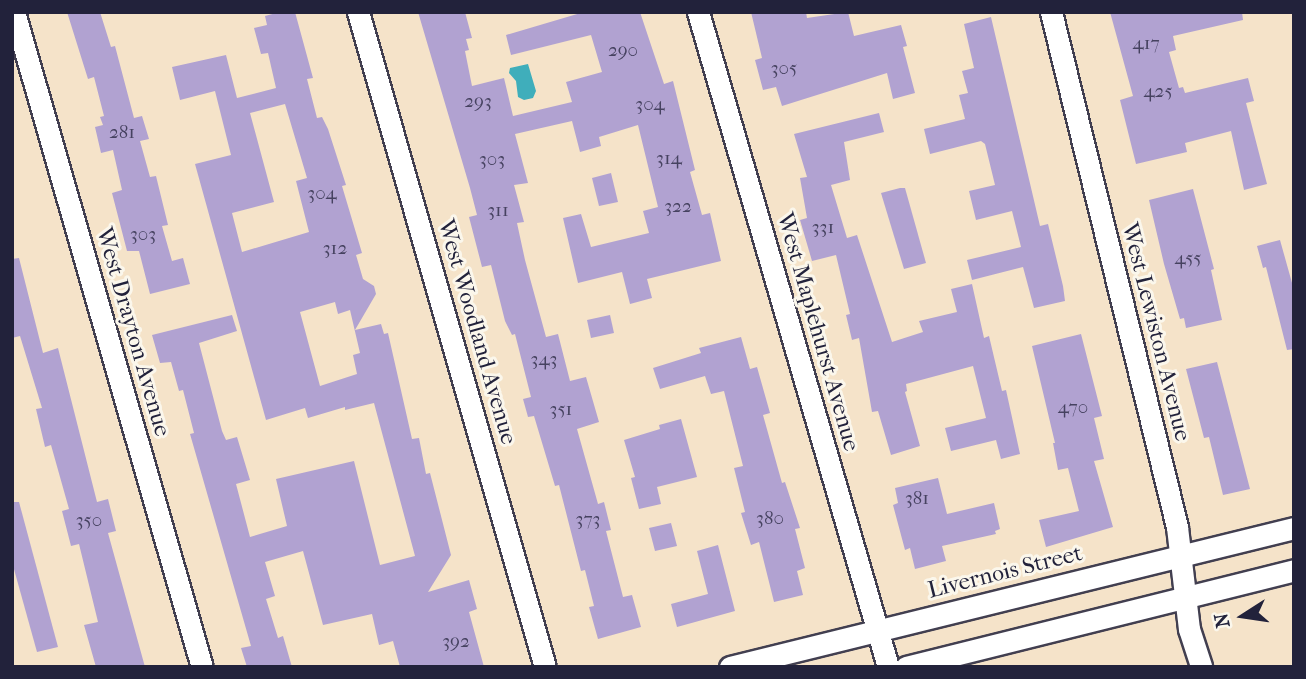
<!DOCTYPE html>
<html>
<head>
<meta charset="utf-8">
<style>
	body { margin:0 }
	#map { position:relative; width:1306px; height:679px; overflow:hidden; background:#f5e3c9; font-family:"IM FELL French Canon",serif }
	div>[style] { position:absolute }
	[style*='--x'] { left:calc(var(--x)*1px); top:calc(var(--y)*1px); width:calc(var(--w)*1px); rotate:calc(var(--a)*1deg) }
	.water>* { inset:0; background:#3faebb }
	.building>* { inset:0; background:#b1a2d1 }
	.roads { filter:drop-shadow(2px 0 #423f50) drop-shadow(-2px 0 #423f50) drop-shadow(0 2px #423f50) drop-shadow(0 -2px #423f50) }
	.minor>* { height:21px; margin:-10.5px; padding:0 10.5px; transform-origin:10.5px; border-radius:10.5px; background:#fff }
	span { translate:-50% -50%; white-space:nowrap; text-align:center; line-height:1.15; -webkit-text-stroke:6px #fbf7ec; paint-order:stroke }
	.number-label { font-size:19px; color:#464260 }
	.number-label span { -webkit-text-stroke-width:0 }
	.street-label { font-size:23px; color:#22223b }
	.frame { position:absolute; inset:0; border:14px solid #22223b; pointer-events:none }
	.north { position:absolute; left:1208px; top:581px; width:70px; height:70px; -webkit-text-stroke:5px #fbf7ec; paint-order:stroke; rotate:258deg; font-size:19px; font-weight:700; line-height:28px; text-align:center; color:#22223b }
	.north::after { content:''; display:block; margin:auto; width:24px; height:32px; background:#22223b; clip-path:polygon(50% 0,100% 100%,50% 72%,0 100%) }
</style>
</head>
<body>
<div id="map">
	<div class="water">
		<i style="clip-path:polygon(528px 64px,536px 91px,533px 98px,524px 100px,518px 97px,516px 81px,509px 73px,510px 68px)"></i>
	</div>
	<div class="building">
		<i style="clip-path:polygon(67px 12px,100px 12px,111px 47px,115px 46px,134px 118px,142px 116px,149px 139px,140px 141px,150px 177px,156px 176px,168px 225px,162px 226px,172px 261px,183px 258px,190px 284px,150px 294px,139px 251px,127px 251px,112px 193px,122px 190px,113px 150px,101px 153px,95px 127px,103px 125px,100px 117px,104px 116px,94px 77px,88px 79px)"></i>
		<i style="clip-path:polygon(evenodd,280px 12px,295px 12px,313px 78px,307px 79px,317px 118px,322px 117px,328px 129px,346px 185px,342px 186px,362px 253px,356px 255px,363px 279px,374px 286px,376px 294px,355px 330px,381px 324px,384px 334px,388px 333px,412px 439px,419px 438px,426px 474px,430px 473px,451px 555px,428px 592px,469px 580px,477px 609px,469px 612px,484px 667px,400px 667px,393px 641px,379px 645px,372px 614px,323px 625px,303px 551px,265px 562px,275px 596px,266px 599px,278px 638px,283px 636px,292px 667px,247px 667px,241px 648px,251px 646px,190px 434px,194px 433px,183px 390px,179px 391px,171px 362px,160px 363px,152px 335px,232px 315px,237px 331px,199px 343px,222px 431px,226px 440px,237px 437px,250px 480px,236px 484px,250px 537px,287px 526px,276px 479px,354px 461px,380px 565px,415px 556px,374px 403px,345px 410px,345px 407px,308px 418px,305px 408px,266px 420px,195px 164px,231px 155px,215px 91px,180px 100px,172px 67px,226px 55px,237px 98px,276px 88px,268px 53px,261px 54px,254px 28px,267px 25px,265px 16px,280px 12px,285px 104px,307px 178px,296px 181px,309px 232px,242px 252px,232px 213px,274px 202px,250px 113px,285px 104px,280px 12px,335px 302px,338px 314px,350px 310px,360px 353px,353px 355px,357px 374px,320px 386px,300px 312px,335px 302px)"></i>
		<i style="clip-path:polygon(418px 12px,465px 12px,472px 38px,466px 39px,469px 50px,465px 51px,472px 86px,504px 78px,513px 116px,572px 102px,566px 82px,602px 72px,591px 35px,511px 55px,506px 35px,584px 12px,640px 12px,664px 84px,673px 81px,695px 170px,690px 172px,702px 215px,710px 213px,721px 261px,647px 279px,652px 298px,630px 304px,622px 272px,578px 283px,563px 218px,581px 214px,591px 247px,649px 233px,643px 211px,658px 207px,638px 125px,599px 137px,601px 146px,580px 152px,572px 121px,515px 134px,528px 183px,514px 185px,524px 222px,517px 223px,525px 260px,546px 337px,558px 334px,570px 381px,586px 377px,599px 422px,577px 429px,598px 504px,604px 502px,611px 530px,606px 531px,623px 597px,632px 595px,641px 627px,598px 639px,589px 607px,594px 606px,585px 570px,581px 571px,559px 485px,555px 486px,534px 416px,528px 417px,523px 399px,531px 397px,515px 334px,512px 335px,505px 321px,491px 265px,482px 267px,469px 217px,477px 215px,470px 188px)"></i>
		<i style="clip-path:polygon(751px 12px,806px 12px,807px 18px,848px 12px,854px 36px,901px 25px,907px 46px,903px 47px,915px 93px,893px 99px,887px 73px,782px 106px,776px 87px,763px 90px,755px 60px,762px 58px)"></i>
		<i style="clip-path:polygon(1110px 12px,1242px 12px,1243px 20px,1173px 36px,1176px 50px,1169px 52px,1179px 88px,1183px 87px,1185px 93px,1248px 78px,1254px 101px,1246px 103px,1267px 184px,1244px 190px,1231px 131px,1185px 143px,1187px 152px,1136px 164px,1120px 100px,1133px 96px)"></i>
		<i style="clip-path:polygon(991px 17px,1040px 226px,1048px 224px,1063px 286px,1065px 301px,1034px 308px,1023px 267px,972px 280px,967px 260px,1021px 247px,1012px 211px,976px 220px,969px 191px,995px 185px,985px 144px,981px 141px,930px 154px,924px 129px,965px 119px,959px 95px,968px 93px,962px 71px,974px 68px,964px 24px)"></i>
		<i style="clip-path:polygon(879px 113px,884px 132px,844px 142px,850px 180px,831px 185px,847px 238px,857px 235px,892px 342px,923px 332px,919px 321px,957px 312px,951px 289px,972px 284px,984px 338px,989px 336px,1002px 391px,1006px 390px,1020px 454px,1001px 459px,996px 440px,951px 451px,945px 428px,986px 418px,973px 366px,906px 384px,907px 391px,905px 392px,920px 446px,891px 455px,878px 411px,872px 412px,859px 338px,852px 340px,846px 315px,850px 314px,836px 255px,812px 261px,800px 220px,807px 218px,800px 178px,807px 177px,794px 134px)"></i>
		<i style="clip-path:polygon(611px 173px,618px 202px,599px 206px,592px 178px)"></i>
		<i style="clip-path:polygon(900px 188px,905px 188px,926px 263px,904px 269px,881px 193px)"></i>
		<i style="clip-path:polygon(1193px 189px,1214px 269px,1211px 270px,1222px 320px,1186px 328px,1184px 318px,1180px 319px,1164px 264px,1149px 200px)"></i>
		<i style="clip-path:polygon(1280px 240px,1294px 290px,1294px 349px,1287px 350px,1266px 267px,1263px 268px,1257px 246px)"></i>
		<i style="clip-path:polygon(19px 258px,43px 353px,58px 348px,97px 502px,108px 499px,116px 531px,108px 533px,145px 667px,96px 667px,84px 625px,98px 622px,79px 544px,71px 546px,62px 511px,69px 509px,51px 445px,45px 447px,36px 409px,42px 408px,20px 336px,12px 338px,12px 259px)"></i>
		<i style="clip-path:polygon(610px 315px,614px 333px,591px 338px,587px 320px)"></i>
		<i style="clip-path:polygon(1081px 334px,1102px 416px,1094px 418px,1104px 459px,1094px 461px,1113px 527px,1046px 547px,1039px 520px,1079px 511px,1068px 468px,1058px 470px,1053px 443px,1055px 443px,1032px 346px)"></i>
		<i style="clip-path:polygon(741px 337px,750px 369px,757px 367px,770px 413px,763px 415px,782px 483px,785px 482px,800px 528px,795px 529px,805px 568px,797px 571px,803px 595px,774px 602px,759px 542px,751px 545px,741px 513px,745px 512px,734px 468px,743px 466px,724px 391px,711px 394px,705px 376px,660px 389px,653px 368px,701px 353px,699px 348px)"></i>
		<i style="clip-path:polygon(1217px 362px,1250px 489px,1223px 495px,1209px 437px,1204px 438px,1186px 369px)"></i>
		<i style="clip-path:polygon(681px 419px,697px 477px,657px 487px,661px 504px,639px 509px,631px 478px,635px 477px,624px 440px,660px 429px,659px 425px)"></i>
		<i style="clip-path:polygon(938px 478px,947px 514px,994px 503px,1000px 529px,995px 531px,996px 534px,942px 546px,946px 561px,915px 569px,910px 548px,905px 550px,893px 505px,898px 503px,895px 488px)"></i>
		<i style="clip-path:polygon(12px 502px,19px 502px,58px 647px,37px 652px,12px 562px)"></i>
		<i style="clip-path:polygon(671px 523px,677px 546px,655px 551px,649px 528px)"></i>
		<i style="clip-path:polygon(718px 545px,735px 611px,677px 627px,671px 604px,708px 594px,697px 551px)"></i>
	</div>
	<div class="roads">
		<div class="minor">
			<i style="--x:14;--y:12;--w:681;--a:73.99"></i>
			<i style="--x:358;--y:12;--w:681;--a:74.07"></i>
			<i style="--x:698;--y:12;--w:682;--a:73.82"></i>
			<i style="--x:1051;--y:12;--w:530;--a:76.25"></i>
			<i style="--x:1177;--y:527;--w:103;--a:83.3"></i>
			<i style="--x:1189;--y:629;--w:40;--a:72"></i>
			<i style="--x:730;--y:667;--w:581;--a:-13.84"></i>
			<i style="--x:906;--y:667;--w:400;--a:-14"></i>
		</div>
	</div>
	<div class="number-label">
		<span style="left:1146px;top:44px">417</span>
		<span style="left:623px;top:51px">290</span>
		<span style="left:784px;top:69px">305</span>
		<span style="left:1158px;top:92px">425</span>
		<span style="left:478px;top:102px">293</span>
		<span style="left:650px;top:105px">304</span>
		<span style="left:122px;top:133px">281</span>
		<span style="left:669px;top:159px">314</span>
		<span style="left:492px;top:160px">303</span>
		<span style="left:322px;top:194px">304</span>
		<span style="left:678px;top:207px">322</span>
		<span style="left:498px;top:211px">311</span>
		<span style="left:823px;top:228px">331</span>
		<span style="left:143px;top:235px">303</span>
		<span style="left:335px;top:249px">312</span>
		<span style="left:1188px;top:259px">455</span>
		<span style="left:544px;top:360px">343</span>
		<span style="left:1073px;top:408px">470</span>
		<span style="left:561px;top:410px">351</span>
		<span style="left:917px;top:499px">381</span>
		<span style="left:770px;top:519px">380</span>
		<span style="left:588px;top:520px">373</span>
		<span style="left:89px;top:521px">350</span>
		<span style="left:456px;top:642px">392</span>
	</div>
	<div class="street-label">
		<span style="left:133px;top:332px;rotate:74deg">West Drayton Avenue</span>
		<span style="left:477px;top:332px;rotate:74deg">West Woodland Avenue</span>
		<span style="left:818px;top:332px;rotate:74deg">West Maplehurst Avenue</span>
		<span style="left:1156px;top:332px;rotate:76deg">West Lewiston Avenue</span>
		<span style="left:1005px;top:572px;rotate:-14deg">Livernois Street</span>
	</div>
	<div class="frame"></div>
	<div class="north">N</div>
</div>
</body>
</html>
